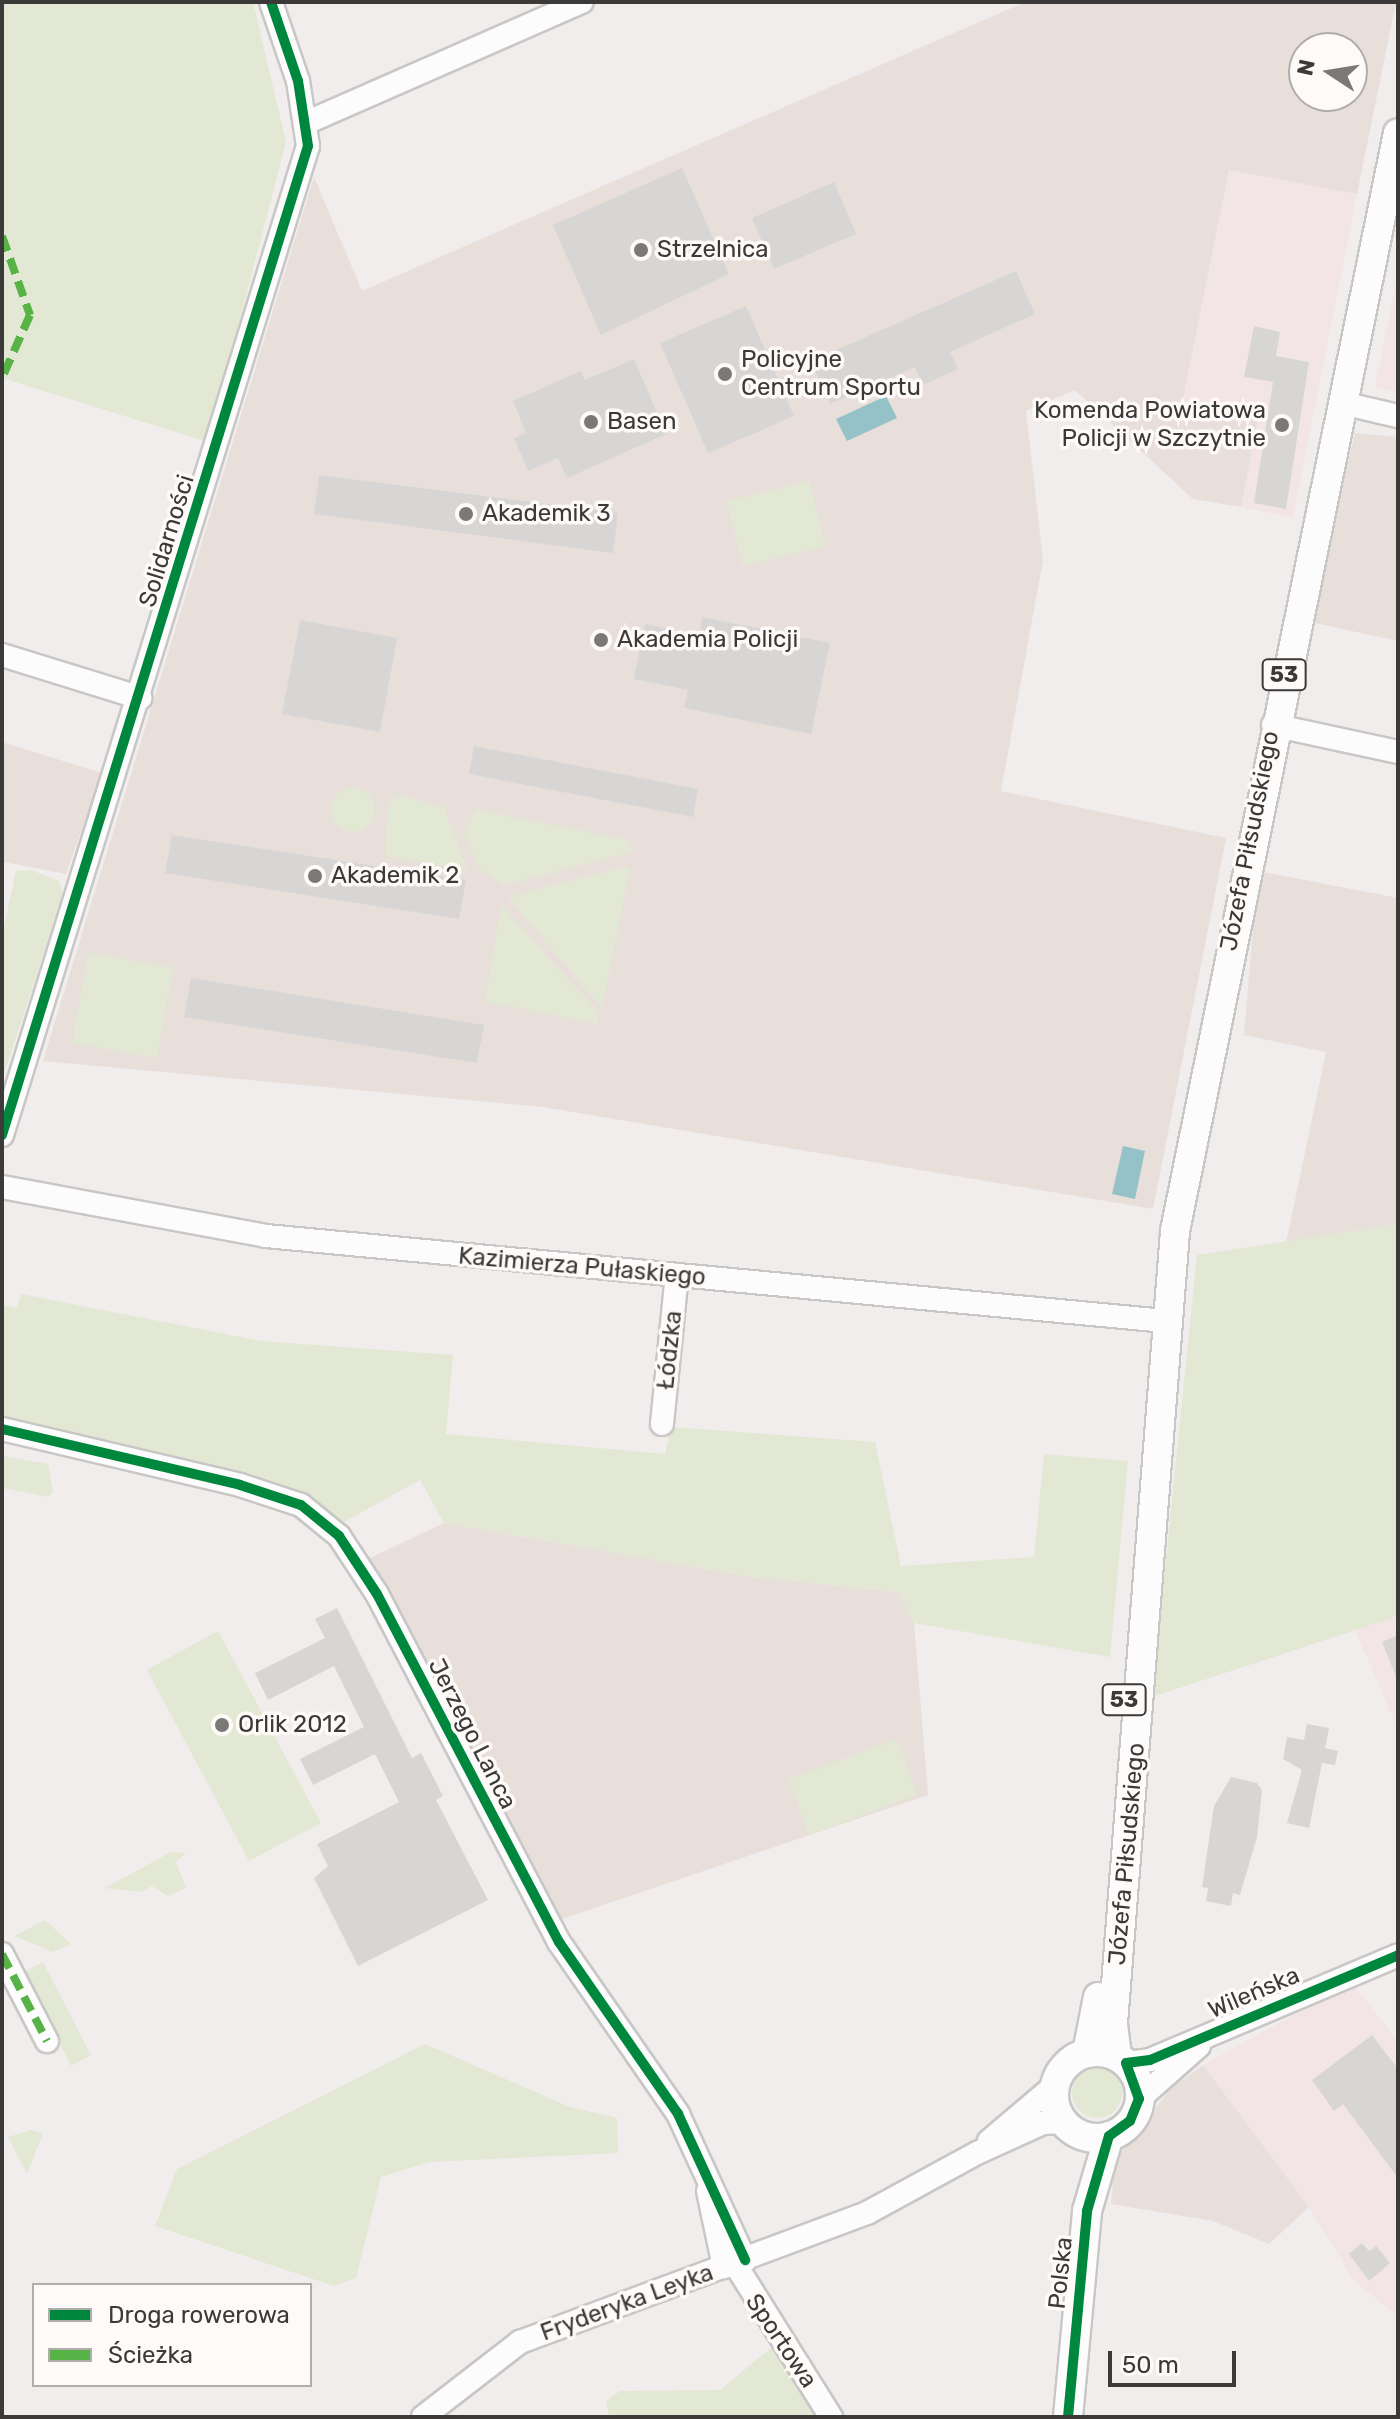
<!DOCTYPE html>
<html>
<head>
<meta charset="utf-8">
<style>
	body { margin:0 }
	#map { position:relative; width:1400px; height:2419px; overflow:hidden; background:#f0edec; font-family:Rubik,sans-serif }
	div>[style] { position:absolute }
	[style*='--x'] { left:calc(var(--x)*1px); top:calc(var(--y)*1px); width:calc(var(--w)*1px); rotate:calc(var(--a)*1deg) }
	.commercial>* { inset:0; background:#f3e4e6 }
	.built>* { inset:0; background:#e8dfdb }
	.green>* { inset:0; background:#e2e8d3 }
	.round { border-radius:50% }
	.water>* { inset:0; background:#95c2c8 }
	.building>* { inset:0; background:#d8d6d5 }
	.roads { filter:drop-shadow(2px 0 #c9c6c6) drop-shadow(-2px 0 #c9c6c6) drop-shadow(0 2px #c9c6c6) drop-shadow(0 -2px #c9c6c6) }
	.minor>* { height:22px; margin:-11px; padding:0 11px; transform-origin:11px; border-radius:11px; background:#fdfcfc }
	.major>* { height:28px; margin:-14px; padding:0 14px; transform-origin:14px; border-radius:14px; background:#fdfcfc }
	.major>.ring { margin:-14px; padding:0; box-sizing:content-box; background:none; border:28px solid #fdfcfc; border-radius:50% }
	.quiet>* { height:8px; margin-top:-4px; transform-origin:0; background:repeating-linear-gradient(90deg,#57b346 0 16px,transparent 0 24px) }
	.cycleway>* { height:10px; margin:-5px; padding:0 5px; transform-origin:5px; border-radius:5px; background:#00873e }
	.dots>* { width:22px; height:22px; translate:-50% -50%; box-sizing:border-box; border:4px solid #fefaf8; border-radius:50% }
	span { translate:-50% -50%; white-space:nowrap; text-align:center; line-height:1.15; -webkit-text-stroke:7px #fefaf8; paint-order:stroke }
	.shield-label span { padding:2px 6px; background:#fefaf8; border:2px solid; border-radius:6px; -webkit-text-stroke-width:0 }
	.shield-label { font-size:22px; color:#3c3a39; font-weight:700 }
	.poi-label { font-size:24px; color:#3c3a39 }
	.left { translate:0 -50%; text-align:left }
	.right { translate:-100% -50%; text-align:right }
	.street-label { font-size:24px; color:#3c3a39 }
	.frame { position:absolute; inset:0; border:4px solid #3c3a39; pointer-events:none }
	.legend { position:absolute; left:32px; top:2283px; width:280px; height:104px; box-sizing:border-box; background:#fefaf8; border:2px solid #b0adac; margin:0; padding:10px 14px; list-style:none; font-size:24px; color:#3c3a39 }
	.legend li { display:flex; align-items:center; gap:16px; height:40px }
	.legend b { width:40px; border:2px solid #b0adac }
	.north { position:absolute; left:1288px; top:32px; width:80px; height:80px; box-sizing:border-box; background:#fefaf8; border:2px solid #b0adac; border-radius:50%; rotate:282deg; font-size:22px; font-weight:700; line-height:32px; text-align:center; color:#3c3a39 }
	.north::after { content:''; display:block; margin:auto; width:28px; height:36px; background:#7b7978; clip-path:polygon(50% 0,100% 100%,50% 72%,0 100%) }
	.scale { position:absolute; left:1108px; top:2351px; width:128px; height:36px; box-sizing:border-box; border:4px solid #3c3a39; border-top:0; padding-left:10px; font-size:24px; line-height:28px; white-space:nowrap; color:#3c3a39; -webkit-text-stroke:6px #fefaf8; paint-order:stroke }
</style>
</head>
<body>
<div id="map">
	<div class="commercial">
		<i style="clip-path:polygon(1229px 170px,1357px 194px,1293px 518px,1241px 507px,1257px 418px,1182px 404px)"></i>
		<i style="clip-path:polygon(1398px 272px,1398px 393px,1375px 387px)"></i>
		<i style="clip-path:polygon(1398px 1616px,1398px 1729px,1355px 1630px)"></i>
		<i style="clip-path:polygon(1352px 1983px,1398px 2041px,1398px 2316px,1355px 2282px,1309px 2207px,1203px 2065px)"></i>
	</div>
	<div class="built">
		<i style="clip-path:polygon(evenodd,1025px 2px,1396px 2px,1357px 194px,1229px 170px,1182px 404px,1258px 418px,1241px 507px,1193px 499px,1075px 390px,1026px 411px,1043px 560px,1001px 791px,1226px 838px,1153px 1209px,543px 1107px,43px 1061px,314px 177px,362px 291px,1025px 2px,1304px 48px,1352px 48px,1352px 96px,1304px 96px,1304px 48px)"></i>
		<i style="clip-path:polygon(1355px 433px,1398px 437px,1398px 641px,1310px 622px)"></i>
		<i style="clip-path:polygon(2px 742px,102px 773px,66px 874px,4px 862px,2px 869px)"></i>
		<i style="clip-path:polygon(1258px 871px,1398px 898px,1398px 1224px,1286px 1243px,1326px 1052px,1244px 1035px)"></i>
		<i style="clip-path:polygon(444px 1523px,754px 1577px,899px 1592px,914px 1623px,928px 1795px,562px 1919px,368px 1559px)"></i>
		<i style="clip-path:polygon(1203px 2065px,1309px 2207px,1269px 2244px,1213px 2221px,1111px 2204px,1115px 2160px,1171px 2088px)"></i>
	</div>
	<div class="green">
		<i style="clip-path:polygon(2px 2px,253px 2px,286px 142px,208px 442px,2px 378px)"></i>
		<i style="clip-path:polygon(809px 481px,825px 546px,743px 566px,727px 501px)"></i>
		<i class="round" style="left:331px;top:788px;width:44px;height:44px"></i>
		<i style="clip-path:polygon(400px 795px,444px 808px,468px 870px,385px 856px,388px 803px)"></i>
		<i style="clip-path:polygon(476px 810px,625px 839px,632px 852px,504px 885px,480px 869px,464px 834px)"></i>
		<i style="clip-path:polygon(623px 867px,630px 868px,602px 1008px,508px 897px)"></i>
		<i style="clip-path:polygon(31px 870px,59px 881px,63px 894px,2px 1080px,2px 936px,16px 871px)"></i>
		<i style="clip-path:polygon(501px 905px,598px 1012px,597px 1023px,485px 1002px)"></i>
		<i style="clip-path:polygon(88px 953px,173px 968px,157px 1058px,72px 1043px)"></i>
		<i style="clip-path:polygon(1398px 1224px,1398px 1616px,1152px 1697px,1197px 1255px)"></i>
		<i style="clip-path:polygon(21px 1294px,261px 1341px,453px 1355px,446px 1434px,665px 1454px,671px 1427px,875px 1442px,901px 1566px,1034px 1557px,1044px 1454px,1128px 1461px,1110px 1657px,914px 1623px,899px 1592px,754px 1577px,444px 1523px,420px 1480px,342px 1523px,307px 1494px,2px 1415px,2px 1305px,17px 1308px)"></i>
		<i style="clip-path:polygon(2px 1456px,48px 1464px,53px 1492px,48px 1497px,2px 1488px)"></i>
		<i style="clip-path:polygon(218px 1631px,321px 1823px,249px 1861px,147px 1670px)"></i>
		<i style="clip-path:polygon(897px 1739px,917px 1795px,809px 1835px,789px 1779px)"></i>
		<i style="clip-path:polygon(171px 1852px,186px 1853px,176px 1862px,186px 1888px,168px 1896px,152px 1886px,141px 1892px,105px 1888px)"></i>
		<i style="clip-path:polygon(45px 1920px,71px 1944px,53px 1952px,14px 1936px)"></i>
		<i style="clip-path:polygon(43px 1962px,91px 2055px,71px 2066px,24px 1972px)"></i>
		<i style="clip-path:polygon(425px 2044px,570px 2107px,617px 2118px,618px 2153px,429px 2162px,381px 2177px,356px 2278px,334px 2286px,155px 2226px,177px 2169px)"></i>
		<i class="round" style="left:1072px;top:2068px;width:50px;height:50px"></i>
		<i style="clip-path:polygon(31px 2130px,43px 2133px,27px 2174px,8px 2137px)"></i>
		<i style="clip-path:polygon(777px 2343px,826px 2417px,609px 2417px,606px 2401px,620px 2391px,720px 2390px)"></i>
	</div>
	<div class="water">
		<i style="clip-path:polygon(886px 396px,897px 418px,847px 441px,836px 419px)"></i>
		<i style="clip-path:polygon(1123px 1146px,1145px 1151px,1135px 1199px,1112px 1194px)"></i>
	</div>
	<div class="building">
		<i style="clip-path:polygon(682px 168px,729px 274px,601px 335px,553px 225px)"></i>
		<i style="clip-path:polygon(834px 182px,856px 234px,774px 269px,752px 218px)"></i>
		<i style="clip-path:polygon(1016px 271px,1035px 314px,950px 352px,958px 369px,923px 385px,915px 367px,830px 404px,811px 361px)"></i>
		<i style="clip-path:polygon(746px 306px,794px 416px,708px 453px,660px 343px)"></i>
		<i style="clip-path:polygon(1254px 326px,1280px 332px,1276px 356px,1309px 362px,1286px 509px,1254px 503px,1273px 382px,1244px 377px)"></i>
		<i style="clip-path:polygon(634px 359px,666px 434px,567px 478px,558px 458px,528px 471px,514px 438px,526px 433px,513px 401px,581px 371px,585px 380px)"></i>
		<i style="clip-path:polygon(319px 475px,618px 513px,613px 553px,314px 514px)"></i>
		<i style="clip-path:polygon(702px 617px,830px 643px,811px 734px,684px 708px,688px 690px,634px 679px,645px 624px,699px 635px)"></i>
		<i style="clip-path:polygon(300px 620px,397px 638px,380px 732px,282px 714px)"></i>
		<i style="clip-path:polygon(474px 746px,698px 789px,693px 817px,469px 774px)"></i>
		<i style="clip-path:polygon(172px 835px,466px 880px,459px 919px,165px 873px)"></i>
		<i style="clip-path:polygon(191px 978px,484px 1025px,477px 1063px,184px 1017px)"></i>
		<i style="clip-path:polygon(337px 1608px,412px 1758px,421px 1753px,443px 1796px,436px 1800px,488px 1900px,358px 1966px,314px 1878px,328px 1866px,317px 1844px,399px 1802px,375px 1754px,313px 1785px,300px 1759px,364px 1727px,334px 1666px,268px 1700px,255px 1673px,325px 1638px,315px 1619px)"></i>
		<i style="clip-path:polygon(1398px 1635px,1398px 1679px,1397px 1679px,1382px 1642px)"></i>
		<i style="clip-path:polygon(1307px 1724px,1329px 1728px,1325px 1748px,1338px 1751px,1335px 1765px,1322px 1763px,1309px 1828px,1287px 1823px,1302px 1770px,1283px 1759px,1287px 1737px,1304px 1740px)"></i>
		<i style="clip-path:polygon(1231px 1777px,1257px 1783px,1262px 1790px,1257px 1837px,1240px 1895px,1233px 1893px,1231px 1906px,1206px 1901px,1208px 1888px,1202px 1887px,1214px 1806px)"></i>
		<i style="clip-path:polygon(1372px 2035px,1398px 2069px,1398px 2178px,1343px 2104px,1334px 2111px,1312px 2080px)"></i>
		<i style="clip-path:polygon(1362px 2243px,1369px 2251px,1376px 2246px,1390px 2263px,1369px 2281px,1349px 2254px)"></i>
	</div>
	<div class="roads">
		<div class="minor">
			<i style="--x:308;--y:122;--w:299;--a:-23.7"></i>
			<i style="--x:1342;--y:403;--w:57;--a:13.1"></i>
			<i style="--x:2;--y:655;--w:145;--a:17.2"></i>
			<i style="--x:1273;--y:725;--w:128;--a:12.2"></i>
			<i style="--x:2;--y:1135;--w:1035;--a:-72.81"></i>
			<i style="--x:308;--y:146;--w:66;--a:-98.7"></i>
			<i style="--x:298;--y:81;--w:83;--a:-108.9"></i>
			<i style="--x:2;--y:1187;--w:269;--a:10.5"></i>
			<i style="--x:266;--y:1236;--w:904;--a:5.4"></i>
			<i style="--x:662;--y:1424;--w:150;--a:-84.3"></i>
			<i style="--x:2;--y:1429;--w:244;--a:13.2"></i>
			<i style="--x:240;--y:1485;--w:64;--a:18.2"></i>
			<i style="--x:301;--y:1505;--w:49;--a:39.2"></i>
			<i style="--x:339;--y:1536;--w:69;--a:56.8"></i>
			<i style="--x:377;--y:1594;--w:393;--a:62.4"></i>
			<i style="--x:559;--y:1942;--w:209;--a:55.3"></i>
			<i style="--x:678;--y:2114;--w:161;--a:65.3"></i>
			<i style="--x:2;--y:1954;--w:98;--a:62.7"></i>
			<i style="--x:1126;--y:2063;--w:24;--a:-7"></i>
			<i style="--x:1150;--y:2060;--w:269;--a:-22.9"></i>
			<i style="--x:1139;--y:2099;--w:80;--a:-41.5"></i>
			<i style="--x:989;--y:2141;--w:87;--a:-40.3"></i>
			<i style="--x:708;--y:2191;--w:78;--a:78.1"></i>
			<i style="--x:735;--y:2264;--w:181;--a:57.9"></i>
			<i style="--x:423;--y:2417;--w:123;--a:-37.7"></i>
			<i style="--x:520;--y:2342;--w:370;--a:-20.4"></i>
			<i style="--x:867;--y:2213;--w:125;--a:-28.6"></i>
			<i style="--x:977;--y:2153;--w:72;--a:-24.4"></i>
			<i style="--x:1043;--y:2123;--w:21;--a:-3"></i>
		</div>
		<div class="major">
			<i class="ring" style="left:1054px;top:2052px;width:58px;height:58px"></i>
			<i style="--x:1087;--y:2053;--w:57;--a:-78.9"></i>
			<i style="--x:1117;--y:2057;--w:34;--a:-97"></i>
			<i style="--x:1113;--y:2023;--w:794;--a:-85.52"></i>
			<i style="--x:1175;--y:1231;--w:1120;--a:-78.52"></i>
			<i style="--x:1068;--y:2417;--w:207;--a:-84.7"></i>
			<i style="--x:1087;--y:2211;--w:78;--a:-73.7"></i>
		</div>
	</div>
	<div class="quiet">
		<i style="--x:2;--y:236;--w:84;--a:70.5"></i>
		<i style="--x:30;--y:315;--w:69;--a:114"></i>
		<i style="--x:2;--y:1954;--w:98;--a:62.7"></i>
	</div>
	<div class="cycleway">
		<i style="--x:2;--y:1135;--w:1035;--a:-72.81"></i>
		<i style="--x:308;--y:146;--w:66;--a:-98.7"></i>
		<i style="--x:298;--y:81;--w:83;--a:-108.9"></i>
		<i style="--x:2;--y:1429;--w:244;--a:13.2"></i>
		<i style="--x:240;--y:1485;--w:64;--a:18.2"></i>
		<i style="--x:301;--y:1505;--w:49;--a:39.2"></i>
		<i style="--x:339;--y:1536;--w:69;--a:56.8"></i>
		<i style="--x:377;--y:1594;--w:393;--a:62.4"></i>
		<i style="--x:559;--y:1942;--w:209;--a:55.3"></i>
		<i style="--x:678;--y:2114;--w:161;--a:65.3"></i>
		<i style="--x:1126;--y:2063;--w:24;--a:-7"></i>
		<i style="--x:1150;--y:2060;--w:269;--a:-22.9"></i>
		<i style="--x:1068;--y:2417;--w:207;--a:-84.7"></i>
		<i style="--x:1087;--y:2211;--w:78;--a:-73.7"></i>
		<i style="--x:1109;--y:2136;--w:26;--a:-36"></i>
		<i style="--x:1130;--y:2121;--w:24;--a:-68"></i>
		<i style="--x:1139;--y:2099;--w:38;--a:-110"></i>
	</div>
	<div class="dots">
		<i style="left:641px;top:250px;background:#7b7978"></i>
		<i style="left:725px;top:374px;background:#7b7978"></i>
		<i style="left:591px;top:422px;background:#7b7978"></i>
		<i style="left:1282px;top:425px;background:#7b7978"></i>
		<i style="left:466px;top:514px;background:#7b7978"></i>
		<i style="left:601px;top:640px;background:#7b7978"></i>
		<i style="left:315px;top:876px;background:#7b7978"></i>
		<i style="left:222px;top:1725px;background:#7b7978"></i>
	</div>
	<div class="shield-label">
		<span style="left:1284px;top:675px">53</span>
		<span style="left:1124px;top:1700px">53</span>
	</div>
	<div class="poi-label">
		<span class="left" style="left:657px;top:250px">Strzelnica</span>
		<span class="left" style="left:741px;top:374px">Policyjne<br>Centrum Sportu</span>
		<span class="right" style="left:1266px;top:425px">Komenda Powiatowa<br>Policji w Szczytnie</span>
		<span class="left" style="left:607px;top:422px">Basen</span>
		<span class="left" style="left:482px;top:514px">Akademik 3</span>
		<span class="left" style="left:617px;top:640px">Akademia Policji</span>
		<span class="left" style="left:331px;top:876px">Akademik 2</span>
		<span class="left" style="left:238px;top:1725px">Orlik 2012</span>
	</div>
	<div class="street-label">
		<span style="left:167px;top:541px;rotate:-73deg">Solidarności</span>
		<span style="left:1250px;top:841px;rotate:-79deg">Józefa Piłsudskiego</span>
		<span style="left:582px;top:1267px;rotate:5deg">Kazimierza Pułaskiego</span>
		<span style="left:670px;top:1350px;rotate:-84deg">Łódzka</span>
		<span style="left:472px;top:1734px;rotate:63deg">Jerzego Lanca</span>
		<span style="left:1127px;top:1854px;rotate:-85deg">Józefa Piłsudskiego</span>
		<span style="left:1254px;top:1993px;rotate:-23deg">Wileńska</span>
		<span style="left:1061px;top:2273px;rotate:-84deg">Polska</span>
		<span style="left:627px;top:2303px;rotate:-20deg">Fryderyka Leyka</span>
		<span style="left:781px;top:2341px;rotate:56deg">Sportowa</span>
	</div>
	<div class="frame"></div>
	<ul class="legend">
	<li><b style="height:10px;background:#00873e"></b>Droga rowerowa</li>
	<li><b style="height:10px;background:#57b346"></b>Ścieżka</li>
	</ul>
	<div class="north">N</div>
	<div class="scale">50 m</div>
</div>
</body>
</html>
